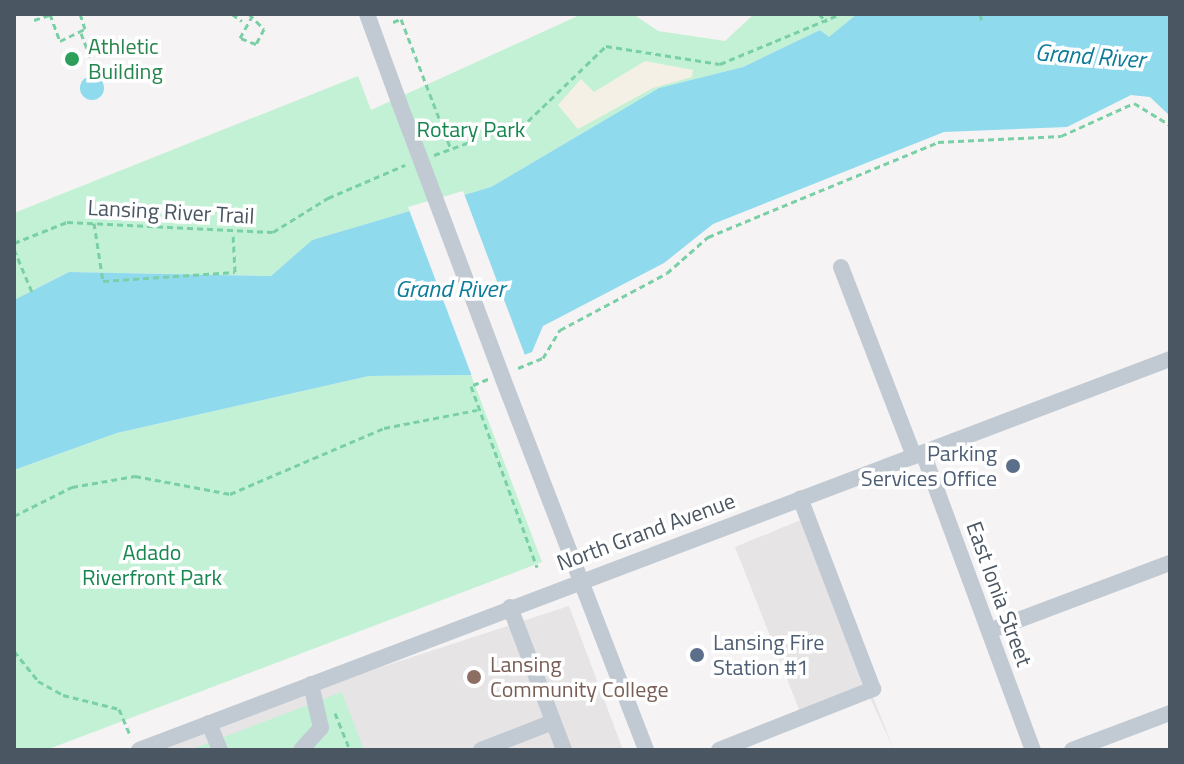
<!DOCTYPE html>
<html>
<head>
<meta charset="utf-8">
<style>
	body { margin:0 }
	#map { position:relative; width:1184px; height:764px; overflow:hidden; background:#f5f3f3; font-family:"Titillium Web",sans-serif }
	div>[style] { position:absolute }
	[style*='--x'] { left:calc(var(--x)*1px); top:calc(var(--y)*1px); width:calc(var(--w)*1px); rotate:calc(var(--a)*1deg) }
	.education>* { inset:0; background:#e6e4e5 }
	.green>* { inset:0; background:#c3f1d5 }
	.sand>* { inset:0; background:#f5f0e5 }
	.water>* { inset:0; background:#90daee }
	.round { border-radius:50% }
	.pier>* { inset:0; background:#f5f3f3 }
	.path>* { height:3px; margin-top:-1.5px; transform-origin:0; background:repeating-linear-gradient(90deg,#7ad0a6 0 6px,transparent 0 10px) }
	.minor>* { height:16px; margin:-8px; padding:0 8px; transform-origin:8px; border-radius:8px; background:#c1cad2 }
	.minor-bridge>* { height:16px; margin:-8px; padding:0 8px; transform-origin:8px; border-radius:8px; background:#c1cad2 }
	.dots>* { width:22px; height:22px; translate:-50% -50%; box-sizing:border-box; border:4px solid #fff; border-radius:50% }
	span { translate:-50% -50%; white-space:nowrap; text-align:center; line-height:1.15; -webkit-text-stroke:7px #fff; paint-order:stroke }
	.leisure-label { font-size:22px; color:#27864d }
	.left { translate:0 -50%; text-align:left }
	.park-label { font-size:22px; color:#17864f }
	.street-label { font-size:22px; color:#4a5661 }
	.service-label { font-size:22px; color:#4e5e75 }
	.right { translate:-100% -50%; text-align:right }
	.education-label { font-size:22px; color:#785e54 }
	.water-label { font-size:24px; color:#0c7c9b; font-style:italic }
	.frame { position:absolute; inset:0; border:16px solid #4a5661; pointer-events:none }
</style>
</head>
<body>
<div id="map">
	<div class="education">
		<i style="clip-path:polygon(803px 519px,894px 750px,865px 687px,800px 712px,735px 547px)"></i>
		<i style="clip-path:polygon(569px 606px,623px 750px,127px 750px)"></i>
	</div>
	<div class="green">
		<i style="clip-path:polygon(582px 14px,633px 14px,658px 31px,725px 41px,754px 14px,857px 14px,829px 38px,820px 30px,743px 67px,659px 88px,491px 187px,312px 240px,271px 276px,69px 272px,14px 300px,14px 213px,358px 76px,371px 110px)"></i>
		<i style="clip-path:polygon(471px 375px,542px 562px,46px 750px,14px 750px,14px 470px,117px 433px,369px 376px)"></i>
		<i style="clip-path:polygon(342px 692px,364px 750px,190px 750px)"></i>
	</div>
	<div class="sand">
		<i style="clip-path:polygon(645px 61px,693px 70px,692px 77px,653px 88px,578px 129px,558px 105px,581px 79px,594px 92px)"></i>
	</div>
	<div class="water">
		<i style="clip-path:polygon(857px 14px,1170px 14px,1170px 116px,1150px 97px,1131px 95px,1067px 127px,944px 132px,713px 224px,664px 263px,543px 326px,532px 352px,471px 375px,369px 376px,117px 433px,14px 470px,14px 300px,69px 272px,271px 276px,312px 240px,491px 187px,659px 88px,743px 67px,820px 30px,829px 37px)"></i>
		<i class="round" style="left:80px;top:76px;width:24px;height:24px"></i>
	</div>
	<div class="pier">
		<i style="clip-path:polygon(463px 191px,526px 358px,473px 379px,408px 207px)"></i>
	</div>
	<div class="path">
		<i style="--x:50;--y:14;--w:29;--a:70"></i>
		<i style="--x:60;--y:41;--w:28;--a:-26"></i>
		<i style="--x:85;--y:29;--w:16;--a:-108"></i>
		<i style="--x:232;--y:14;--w:12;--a:35"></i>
		<i style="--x:249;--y:14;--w:21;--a:45"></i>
		<i style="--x:264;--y:29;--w:17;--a:118"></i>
		<i style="--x:256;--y:44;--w:17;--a:-159"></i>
		<i style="--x:240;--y:38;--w:23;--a:-61"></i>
		<i style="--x:819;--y:14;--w:11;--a:45"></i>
		<i style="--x:980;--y:14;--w:8;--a:76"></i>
		<i style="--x:34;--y:20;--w:16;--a:-18"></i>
		<i style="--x:393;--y:22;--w:9;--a:-21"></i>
		<i style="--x:401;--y:19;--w:139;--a:69"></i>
		<i style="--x:81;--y:33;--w:36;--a:69"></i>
		<i style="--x:434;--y:155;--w:100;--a:-19.9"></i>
		<i style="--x:528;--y:121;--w:108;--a:-43.9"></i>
		<i style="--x:606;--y:46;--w:115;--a:9"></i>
		<i style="--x:720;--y:64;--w:130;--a:-22.6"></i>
		<i style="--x:94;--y:223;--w:59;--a:81.2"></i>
		<i style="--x:103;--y:281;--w:132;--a:-3.9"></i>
		<i style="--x:235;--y:272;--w:38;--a:-93"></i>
		<i style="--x:14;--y:243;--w:57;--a:-21.6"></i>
		<i style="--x:67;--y:222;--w:206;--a:2.8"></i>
		<i style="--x:273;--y:232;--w:65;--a:-31.7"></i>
		<i style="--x:328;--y:198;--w:84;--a:-23.2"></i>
		<i style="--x:14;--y:249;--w:47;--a:67.3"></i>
		<i style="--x:518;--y:368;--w:27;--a:-22"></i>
		<i style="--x:543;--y:358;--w:33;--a:-59"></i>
		<i style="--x:560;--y:330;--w:121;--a:-28"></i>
		<i style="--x:667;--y:273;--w:55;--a:-41.3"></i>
		<i style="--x:708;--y:237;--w:249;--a:-22.4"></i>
		<i style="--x:938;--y:142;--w:123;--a:-2.8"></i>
		<i style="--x:1061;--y:136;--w:80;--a:-24.3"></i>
		<i style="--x:1134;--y:103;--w:42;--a:31.4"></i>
		<i style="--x:488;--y:379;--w:18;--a:158"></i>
		<i style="--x:471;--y:386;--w:193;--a:70"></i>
		<i style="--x:14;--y:516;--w:65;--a:-26.6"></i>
		<i style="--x:72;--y:487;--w:64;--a:-9.9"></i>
		<i style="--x:135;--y:476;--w:97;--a:10.7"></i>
		<i style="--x:230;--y:494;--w:168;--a:-23.2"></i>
		<i style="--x:384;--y:428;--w:95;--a:-11"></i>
		<i style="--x:14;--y:651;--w:38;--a:51"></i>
		<i style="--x:38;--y:681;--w:29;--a:29"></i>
		<i style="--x:63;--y:695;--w:58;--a:14"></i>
		<i style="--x:119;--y:709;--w:30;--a:67"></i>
		<i style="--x:335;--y:713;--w:40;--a:68"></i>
	</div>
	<div class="minor">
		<i style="--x:367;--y:14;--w:94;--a:70"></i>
		<i style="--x:841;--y:267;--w:203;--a:68.9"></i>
		<i style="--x:503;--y:379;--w:398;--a:68.9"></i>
		<i style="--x:923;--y:453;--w:317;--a:69.7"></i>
		<i style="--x:510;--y:607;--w:153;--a:69.3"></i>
		<i style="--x:989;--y:631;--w:193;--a:-20.6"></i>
		<i style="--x:209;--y:723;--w:29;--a:68"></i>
		<i style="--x:139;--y:750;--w:1103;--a:-20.77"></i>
		<i style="--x:301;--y:750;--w:30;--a:-48"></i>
		<i style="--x:321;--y:728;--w:45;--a:-102.8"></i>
		<i style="--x:481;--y:750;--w:77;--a:-21.3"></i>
		<i style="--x:719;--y:750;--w:166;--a:-21.6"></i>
		<i style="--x:873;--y:689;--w:204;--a:-110.9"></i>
		<i style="--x:1072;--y:750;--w:105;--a:-20.7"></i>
	</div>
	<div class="minor-bridge">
		<i style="--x:399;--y:102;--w:296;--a:69.4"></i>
	</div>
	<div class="dots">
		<i style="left:72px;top:59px;background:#2e9e5b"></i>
		<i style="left:1013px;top:466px;background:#5c6f8a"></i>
		<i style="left:697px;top:655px;background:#5c6f8a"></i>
		<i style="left:474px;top:677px;background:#8d6e63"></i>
	</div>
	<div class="leisure-label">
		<span class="left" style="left:88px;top:59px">Athletic<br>Building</span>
	</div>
	<div class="park-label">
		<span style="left:471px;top:130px">Rotary Park</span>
		<span style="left:152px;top:565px">Adado<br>Riverfront Park</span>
	</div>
	<div class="street-label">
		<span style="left:171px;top:212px;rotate:3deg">Lansing River Trail</span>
		<span style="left:646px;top:532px;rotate:-20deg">North Grand Avenue</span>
		<span style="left:999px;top:594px;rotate:70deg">East Ionia Street</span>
	</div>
	<div class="service-label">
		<span class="right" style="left:997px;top:466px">Parking<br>Services Office</span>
		<span class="left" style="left:713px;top:655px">Lansing Fire<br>Station #1</span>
	</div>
	<div class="education-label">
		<span class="left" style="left:490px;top:677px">Lansing<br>Community College</span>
	</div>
	<div class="water-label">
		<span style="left:1090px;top:56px;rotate:4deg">Grand River</span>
		<span style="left:450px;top:289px">Grand River</span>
	</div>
	<div class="frame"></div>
</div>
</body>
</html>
